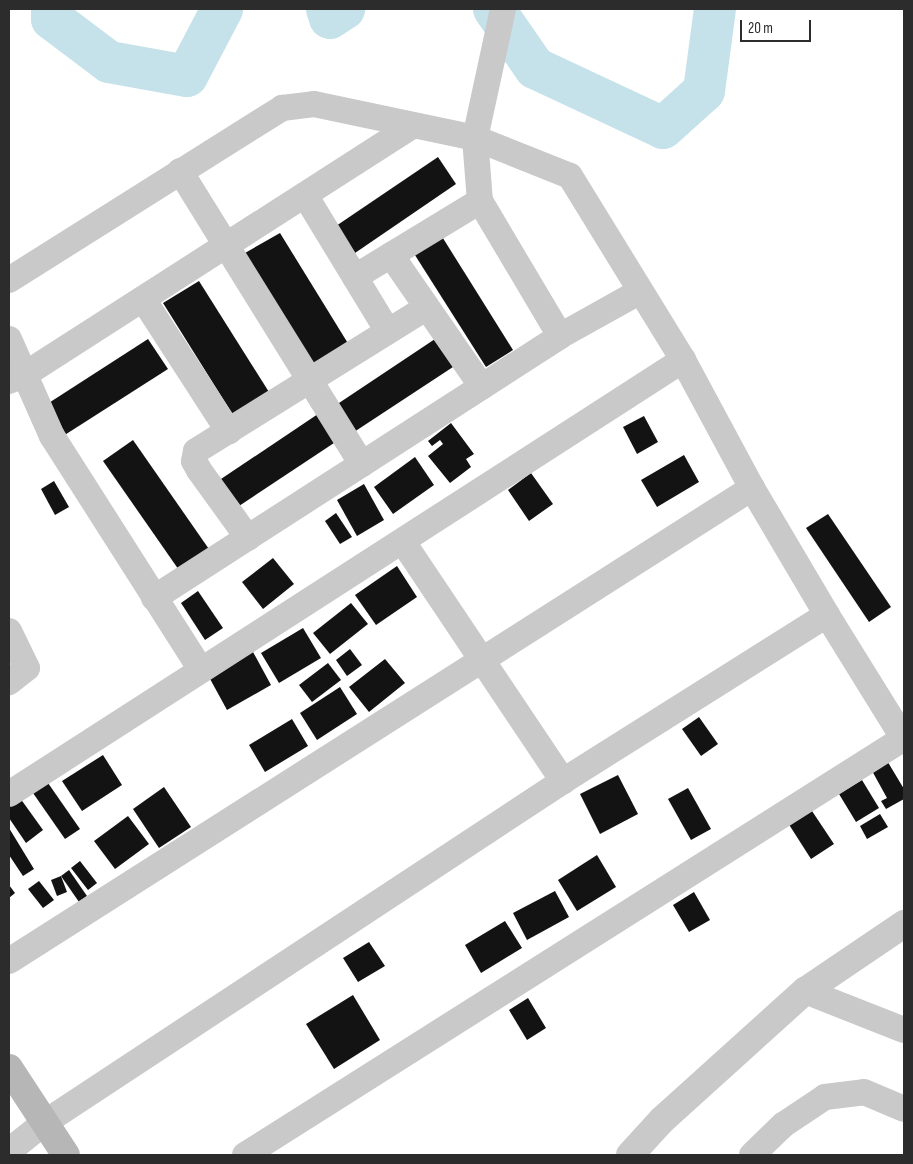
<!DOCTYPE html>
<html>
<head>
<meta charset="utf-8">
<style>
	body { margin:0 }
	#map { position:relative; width:913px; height:1164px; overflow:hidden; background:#fff; font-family:"Sofia Sans Condensed",sans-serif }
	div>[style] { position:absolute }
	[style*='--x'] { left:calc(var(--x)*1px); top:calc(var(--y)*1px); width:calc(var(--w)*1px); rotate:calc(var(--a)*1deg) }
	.river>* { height:42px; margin:-21px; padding:0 21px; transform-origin:21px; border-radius:21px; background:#c5e1ea }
	.building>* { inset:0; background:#131313 }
	.minor>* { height:26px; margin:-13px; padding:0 13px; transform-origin:13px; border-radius:13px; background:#c9c9c9 }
	.tertiary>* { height:28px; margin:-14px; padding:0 14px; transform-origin:14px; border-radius:14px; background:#c9c9c9 }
	.secondary>* { height:28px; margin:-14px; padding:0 14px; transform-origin:14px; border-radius:14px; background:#b6b6b6 }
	span { translate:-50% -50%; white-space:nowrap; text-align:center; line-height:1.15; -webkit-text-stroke:5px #fff; paint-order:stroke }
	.frame { position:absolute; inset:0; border:10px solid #2c2c2c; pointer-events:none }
	.scale { position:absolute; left:740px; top:20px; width:71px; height:22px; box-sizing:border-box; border:2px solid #2c2c2c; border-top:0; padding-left:6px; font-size:15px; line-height:18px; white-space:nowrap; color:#2c2c2c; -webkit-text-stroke:4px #fff; paint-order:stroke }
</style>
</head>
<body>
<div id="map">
	<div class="river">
		<i style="--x:52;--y:9;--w:10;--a:90"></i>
		<i style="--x:52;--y:19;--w:71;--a:37"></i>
		<i style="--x:109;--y:62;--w:79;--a:10.2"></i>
		<i style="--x:187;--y:76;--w:76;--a:-62.4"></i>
		<i style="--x:327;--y:9;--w:9;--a:72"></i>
		<i style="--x:330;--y:18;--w:17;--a:-33"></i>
		<i style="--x:494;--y:9;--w:72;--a:55.2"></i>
		<i style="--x:535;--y:68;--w:141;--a:25.1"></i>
		<i style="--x:663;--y:128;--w:55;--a:-42.1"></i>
		<i style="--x:704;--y:91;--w:83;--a:-82.4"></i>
	</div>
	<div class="building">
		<i style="clip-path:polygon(438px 157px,456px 184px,355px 253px,336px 226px)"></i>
		<i style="clip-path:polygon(280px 233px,349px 345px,314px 366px,245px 253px)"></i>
		<i style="clip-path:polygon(441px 235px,513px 350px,486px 367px,413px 252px)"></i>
		<i style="clip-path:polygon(199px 281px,274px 400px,238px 423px,163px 303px)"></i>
		<i style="clip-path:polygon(438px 337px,456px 365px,351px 434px,333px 407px)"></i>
		<i style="clip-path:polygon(148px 339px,168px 369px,60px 438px,41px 408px)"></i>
		<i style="clip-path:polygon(318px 414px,337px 441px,236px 508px,218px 481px)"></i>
		<i style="clip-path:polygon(644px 416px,658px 442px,637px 454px,623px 427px)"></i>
		<i style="clip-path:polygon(451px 423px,474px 454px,466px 459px,471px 467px,450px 483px,428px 456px,443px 444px,440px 440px,432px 446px,428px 441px)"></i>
		<i style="clip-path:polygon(133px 440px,211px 552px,181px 573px,103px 461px)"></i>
		<i style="clip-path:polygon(684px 455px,699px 482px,657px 507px,641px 480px)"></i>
		<i style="clip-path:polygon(415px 457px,434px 485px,393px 514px,374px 487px)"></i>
		<i style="clip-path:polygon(531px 473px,553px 504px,529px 521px,508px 490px)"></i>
		<i style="clip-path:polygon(54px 481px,69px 507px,55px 515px,41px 489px)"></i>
		<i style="clip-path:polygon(364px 484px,384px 520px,357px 536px,337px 500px)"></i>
		<i style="clip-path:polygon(336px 513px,352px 537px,340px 544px,325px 521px)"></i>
		<i style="clip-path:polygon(828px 514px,891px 607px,869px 622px,806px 528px)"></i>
		<i style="clip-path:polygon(273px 558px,294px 584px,263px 609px,242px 582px)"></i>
		<i style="clip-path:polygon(397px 566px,417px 597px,376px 625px,355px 595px)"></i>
		<i style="clip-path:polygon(198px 591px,223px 628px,205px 640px,181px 603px)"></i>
		<i style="clip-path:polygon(351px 603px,368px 624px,330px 654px,313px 633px)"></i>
		<i style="clip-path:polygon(303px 628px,321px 658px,279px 683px,261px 653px)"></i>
		<i style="clip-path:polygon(350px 649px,362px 665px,347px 676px,336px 660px)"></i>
		<i style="clip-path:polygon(253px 652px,271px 685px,227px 710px,209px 677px)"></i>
		<i style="clip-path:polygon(385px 659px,405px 683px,369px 712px,349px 687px)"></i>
		<i style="clip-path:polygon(328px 663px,341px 680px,312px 702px,299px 685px)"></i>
		<i style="clip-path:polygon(340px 687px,357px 714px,317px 740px,300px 713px)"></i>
		<i style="clip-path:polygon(699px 717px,718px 744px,701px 756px,682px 729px)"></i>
		<i style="clip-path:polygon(292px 719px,308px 746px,265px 772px,249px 745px)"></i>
		<i style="clip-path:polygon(103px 755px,122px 785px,82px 811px,62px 781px)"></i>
		<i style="clip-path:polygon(886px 759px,904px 789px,904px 799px,886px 809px,881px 801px,887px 798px,871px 769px)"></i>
		<i style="clip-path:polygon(618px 775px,638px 814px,600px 834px,580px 794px)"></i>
		<i style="clip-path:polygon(862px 780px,879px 808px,856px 822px,839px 794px)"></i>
		<i style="clip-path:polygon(48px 783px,80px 829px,65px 839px,33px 793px)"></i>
		<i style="clip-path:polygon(164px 787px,191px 827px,159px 848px,133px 809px)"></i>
		<i style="clip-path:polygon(688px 788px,711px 829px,691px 840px,668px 799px)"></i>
		<i style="clip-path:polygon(20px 798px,43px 830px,26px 843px,9px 818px,9px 807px)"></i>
		<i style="clip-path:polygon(810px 808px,834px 844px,811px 859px,788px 823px)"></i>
		<i style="clip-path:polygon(880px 814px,888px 827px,867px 839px,860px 826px)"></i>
		<i style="clip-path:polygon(128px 816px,149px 844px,115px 869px,94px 841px)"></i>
		<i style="clip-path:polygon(9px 828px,34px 869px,23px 876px,9px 855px)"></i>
		<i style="clip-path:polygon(597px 855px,616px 887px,577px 911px,558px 880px)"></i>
		<i style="clip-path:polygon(80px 861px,97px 883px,88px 890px,71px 868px)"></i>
		<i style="clip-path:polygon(69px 870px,87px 896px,79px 902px,61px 876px)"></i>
		<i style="clip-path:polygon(61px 876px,67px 892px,57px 896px,51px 880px)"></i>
		<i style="clip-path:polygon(39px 881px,54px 900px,43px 908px,28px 889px)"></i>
		<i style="clip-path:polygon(9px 885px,15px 893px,9px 898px)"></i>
		<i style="clip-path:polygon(555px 891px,569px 917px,527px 940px,513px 913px)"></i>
		<i style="clip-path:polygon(694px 892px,710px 920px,689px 932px,673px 905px)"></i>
		<i style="clip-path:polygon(505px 921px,522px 948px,481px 973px,465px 945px)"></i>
		<i style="clip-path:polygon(369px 942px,385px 966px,358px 982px,343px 958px)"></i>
		<i style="clip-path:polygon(353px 995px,380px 1040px,334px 1069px,306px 1024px)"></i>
		<i style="clip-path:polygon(528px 998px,546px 1028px,527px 1040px,509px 1010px)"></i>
	</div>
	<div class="minor">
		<i style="--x:503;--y:9;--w:132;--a:102.2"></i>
		<i style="--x:475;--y:138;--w:63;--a:85.5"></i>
		<i style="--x:480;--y:201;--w:157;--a:59.3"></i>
		<i style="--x:180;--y:171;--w:345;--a:58.2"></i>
		<i style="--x:305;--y:195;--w:158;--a:58.7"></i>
		<i style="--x:391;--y:255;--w:160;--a:55.4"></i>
		<i style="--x:355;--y:277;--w:146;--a:-31.3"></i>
		<i style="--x:9;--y:280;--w:323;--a:-32.2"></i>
		<i style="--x:282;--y:108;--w:32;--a:-7"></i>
		<i style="--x:314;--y:104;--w:165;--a:11.9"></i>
		<i style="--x:475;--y:138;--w:102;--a:21.8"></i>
		<i style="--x:570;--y:176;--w:216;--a:58.4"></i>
		<i style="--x:683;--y:360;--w:145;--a:61.7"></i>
		<i style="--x:752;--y:488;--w:147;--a:59.4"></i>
		<i style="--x:827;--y:615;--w:146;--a:58.2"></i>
		<i style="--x:143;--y:299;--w:158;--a:57.1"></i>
		<i style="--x:9;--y:339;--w:106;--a:66.1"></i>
		<i style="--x:52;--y:436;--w:277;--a:57.5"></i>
		<i style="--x:9;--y:381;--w:16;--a:-22"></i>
		<i style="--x:24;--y:375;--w:461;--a:-32.7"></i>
		<i style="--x:248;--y:538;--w:84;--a:-125.8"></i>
		<i style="--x:199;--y:470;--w:10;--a:-119"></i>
		<i style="--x:194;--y:461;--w:10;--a:-79"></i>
		<i style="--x:196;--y:451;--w:272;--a:-31.9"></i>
		<i style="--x:403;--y:542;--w:288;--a:56.2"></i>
		<i style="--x:154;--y:598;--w:483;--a:-32.8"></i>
		<i style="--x:560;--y:336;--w:90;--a:-29.1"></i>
		<i style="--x:9;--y:631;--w:41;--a:64.1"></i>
		<i style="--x:27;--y:668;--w:23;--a:142"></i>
		<i style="--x:9;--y:794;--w:802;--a:-32.78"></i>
		<i style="--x:9;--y:961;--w:881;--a:-32.48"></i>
		<i style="--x:805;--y:991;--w:106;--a:21.5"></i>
		<i style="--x:9;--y:1151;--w:45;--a:-38.7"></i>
		<i style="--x:44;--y:1123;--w:622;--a:-33.38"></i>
		<i style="--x:563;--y:781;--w:312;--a:-32.2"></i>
		<i style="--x:245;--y:1155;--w:780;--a:-32.32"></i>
		<i style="--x:752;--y:1155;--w:43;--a:-44.1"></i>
		<i style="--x:783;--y:1125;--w:50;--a:-33.7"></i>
		<i style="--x:825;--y:1097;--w:39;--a:-7"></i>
		<i style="--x:864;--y:1092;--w:43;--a:23"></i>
	</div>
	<div class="tertiary">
		<i style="--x:630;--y:1155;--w:47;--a:-47.6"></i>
		<i style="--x:662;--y:1120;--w:193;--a:-42.1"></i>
		<i style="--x:805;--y:991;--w:120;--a:-34.1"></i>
	</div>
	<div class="secondary">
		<i style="--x:9;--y:1068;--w:104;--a:56.8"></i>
	</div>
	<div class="frame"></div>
	<div class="scale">20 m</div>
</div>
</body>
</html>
